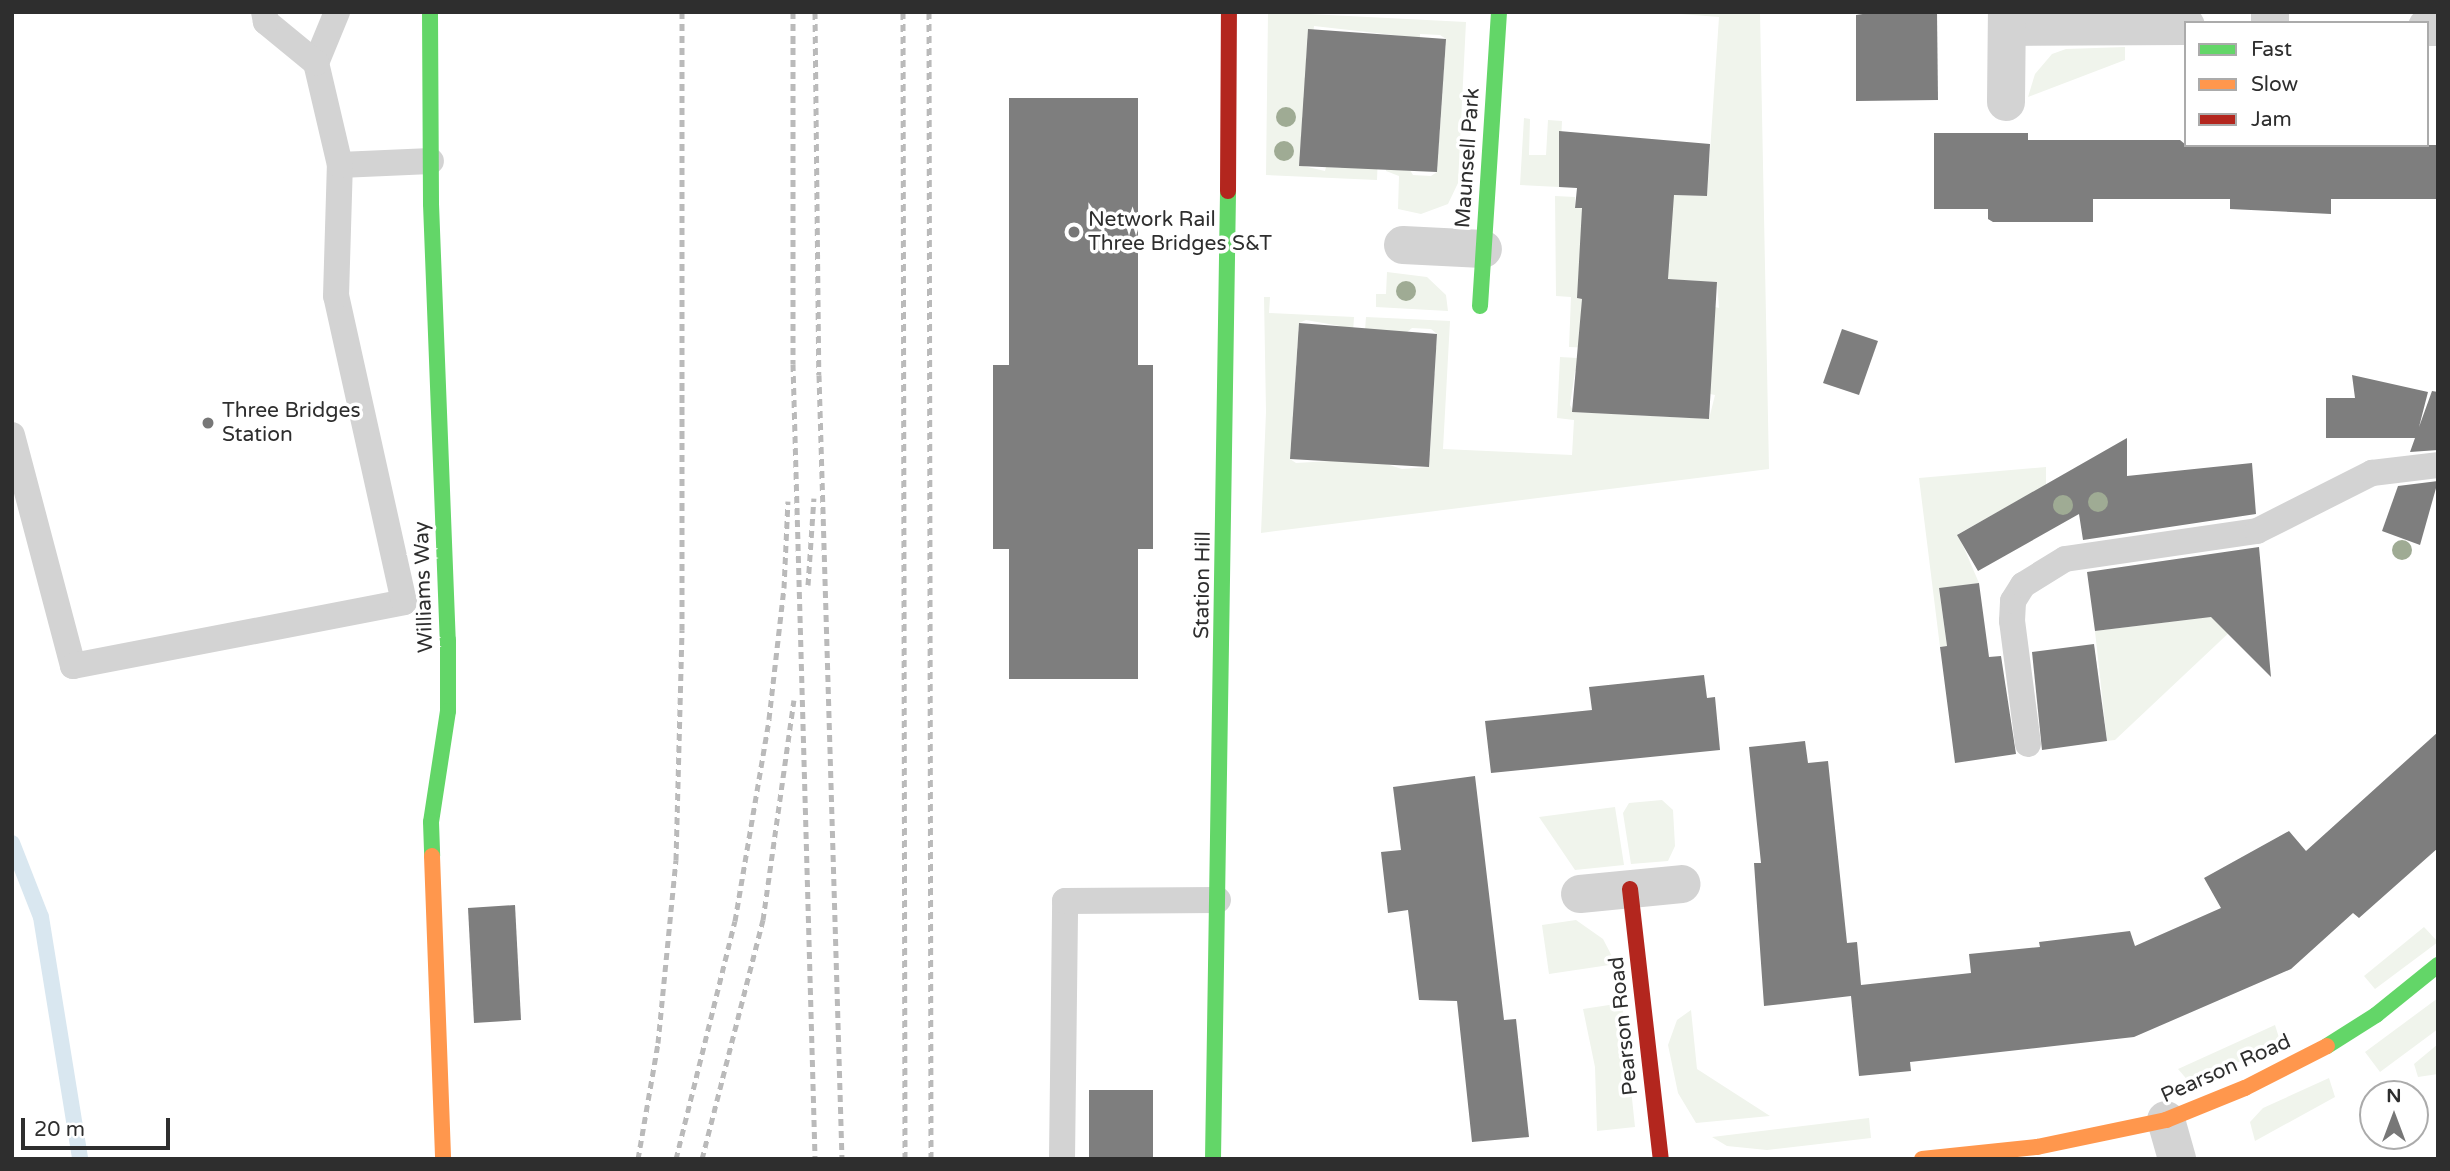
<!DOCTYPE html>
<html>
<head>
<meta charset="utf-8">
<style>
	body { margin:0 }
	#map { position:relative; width:2450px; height:1171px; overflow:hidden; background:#fff; font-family:"Varela Round",sans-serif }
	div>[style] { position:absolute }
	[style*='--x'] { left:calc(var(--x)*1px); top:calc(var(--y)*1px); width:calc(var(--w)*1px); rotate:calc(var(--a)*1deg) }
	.green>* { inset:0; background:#f0f4ec }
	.stream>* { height:16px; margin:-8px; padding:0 8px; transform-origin:8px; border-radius:8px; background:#d9e7f0 }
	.building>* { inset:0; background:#7e7e7e }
	.lane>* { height:26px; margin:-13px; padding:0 13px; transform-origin:13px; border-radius:13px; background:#d3d3d3 }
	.street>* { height:38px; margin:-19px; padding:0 19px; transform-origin:19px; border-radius:19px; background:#d3d3d3 }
	.fast>* { height:16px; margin:-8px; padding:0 8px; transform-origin:8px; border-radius:8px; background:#63d668 }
	.slow>* { height:16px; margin:-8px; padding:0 8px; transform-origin:8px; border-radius:8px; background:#ff974d }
	.jam>* { height:16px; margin:-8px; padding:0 8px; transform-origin:8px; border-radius:8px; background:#b3261e }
	.rail>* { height:5px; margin-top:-2.5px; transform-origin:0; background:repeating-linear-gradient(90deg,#bababa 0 7px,transparent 0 12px) }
	.trees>* { width:20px; height:20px; margin:-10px; border-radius:50%; background:#9fab94 }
	.dots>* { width:19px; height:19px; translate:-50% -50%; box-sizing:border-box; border:4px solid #fff; border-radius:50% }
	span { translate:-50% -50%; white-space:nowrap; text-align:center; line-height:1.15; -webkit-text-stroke:7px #fff; paint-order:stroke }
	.street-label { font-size:21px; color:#2e2e2e }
	.poi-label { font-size:21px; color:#2e2e2e }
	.left { translate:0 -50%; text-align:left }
	.frame { position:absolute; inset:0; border:14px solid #2e2e2e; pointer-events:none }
	.legend { position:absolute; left:2184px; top:21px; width:245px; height:126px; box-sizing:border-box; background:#fff; border:2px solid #ababab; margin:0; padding:9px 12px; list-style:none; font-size:21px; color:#2e2e2e }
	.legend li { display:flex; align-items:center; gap:14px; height:35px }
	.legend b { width:35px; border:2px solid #ababab }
	.north { position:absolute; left:2359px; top:1080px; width:70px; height:70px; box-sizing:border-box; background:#fff; border:2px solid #ababab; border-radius:50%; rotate:0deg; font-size:19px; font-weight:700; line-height:28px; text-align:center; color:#2e2e2e }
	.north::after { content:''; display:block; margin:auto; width:24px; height:32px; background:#777; clip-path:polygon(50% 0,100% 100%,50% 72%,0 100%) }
	.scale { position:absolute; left:21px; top:1118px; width:149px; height:32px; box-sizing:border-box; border:4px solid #2e2e2e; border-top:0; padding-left:9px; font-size:21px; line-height:24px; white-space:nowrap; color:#2e2e2e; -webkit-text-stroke:5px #fff; paint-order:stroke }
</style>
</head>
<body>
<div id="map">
	<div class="green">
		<i style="clip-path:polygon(1268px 12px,1466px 22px,1458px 183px,1448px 204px,1421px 214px,1398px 209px,1399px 176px,1386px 171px,1388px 135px,1413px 175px,1431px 176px,1437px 172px,1446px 39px,1440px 35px,1420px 34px,1420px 38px,1314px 26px,1299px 165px,1325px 171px,1326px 167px,1341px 168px,1343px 131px,1379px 129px,1377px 180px,1266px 175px)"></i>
		<i style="clip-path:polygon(1655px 12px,1760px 12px,1769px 469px,1261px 533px,1266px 412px,1264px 297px,1270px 297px,1269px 313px,1354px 317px,1351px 364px,1338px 363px,1340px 326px,1306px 320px,1299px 323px,1290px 459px,1296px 463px,1331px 461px,1333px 447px,1402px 469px,1429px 467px,1437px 334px,1431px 329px,1412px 328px,1362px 369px,1366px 317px,1450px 321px,1443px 449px,1572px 455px,1574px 420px,1557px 418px,1560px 357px,1613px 360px,1612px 372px,1575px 371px,1570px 405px,1574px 412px,1709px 419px,1715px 395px,1710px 394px,1715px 307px,1719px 308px,1717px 282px,1583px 274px,1577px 298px,1582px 299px,1581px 314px,1615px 316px,1619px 349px,1569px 347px,1571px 297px,1556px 296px,1555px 196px,1575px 197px,1575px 208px,1603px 209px,1670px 195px,1707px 196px,1719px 17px)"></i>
		<i style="clip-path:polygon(2125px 47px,2125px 60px,2028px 97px,2035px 74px,2052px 54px,2066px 49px)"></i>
		<i style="clip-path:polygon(1524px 118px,1530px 119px,1529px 155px,1546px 155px,1548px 120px,1562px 121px,1559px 187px,1520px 185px)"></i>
		<i style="clip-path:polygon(1387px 272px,1427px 277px,1446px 295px,1448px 311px,1376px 307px,1376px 294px,1386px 294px)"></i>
		<i style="clip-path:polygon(2046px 467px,2046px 491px,2043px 487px,1958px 534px,1979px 583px,1939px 589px,1947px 646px,1940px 647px,1919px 478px)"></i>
		<i style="clip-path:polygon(2251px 612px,2115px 740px,2107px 741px,2095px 631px)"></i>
		<i style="clip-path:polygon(1662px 800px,1673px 810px,1675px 846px,1668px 861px,1631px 864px,1623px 813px,1629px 803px)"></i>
		<i style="clip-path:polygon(1615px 807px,1624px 865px,1575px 870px,1539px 817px)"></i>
		<i style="clip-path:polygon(1576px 920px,1603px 939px,1616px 964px,1549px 974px,1542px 925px)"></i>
		<i style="clip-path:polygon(2424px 927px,2438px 942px,2375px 989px,2364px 976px)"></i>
		<i style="clip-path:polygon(2438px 998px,2438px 1029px,2380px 1072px,2365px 1052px)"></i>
		<i style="clip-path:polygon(1622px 1003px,1635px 1127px,1597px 1131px,1595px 1067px,1583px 1009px)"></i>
		<i style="clip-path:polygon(1691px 1010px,1697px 1069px,1770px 1116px,1696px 1123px,1678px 1093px,1668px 1045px,1677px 1020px)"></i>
		<i style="clip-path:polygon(2275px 1025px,2280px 1041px,2221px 1071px,2190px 1083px,2178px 1069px)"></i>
		<i style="clip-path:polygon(2438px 1044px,2438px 1074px,2418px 1077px,2414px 1064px)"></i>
		<i style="clip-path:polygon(2329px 1078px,2335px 1097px,2255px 1141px,2250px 1122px,2263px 1108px)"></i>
		<i style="clip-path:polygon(1869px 1118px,1871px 1138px,1767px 1150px,1727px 1146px,1712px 1137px)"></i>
	</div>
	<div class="stream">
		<i style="--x:12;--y:843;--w:79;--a:68.6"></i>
		<i style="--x:41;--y:917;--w:245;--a:80.8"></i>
	</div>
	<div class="building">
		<i style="clip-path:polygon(1876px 12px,1937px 12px,1938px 100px,1856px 101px,1856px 15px)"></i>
		<i style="clip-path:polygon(1308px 29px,1446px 39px,1437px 172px,1299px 166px)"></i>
		<i style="clip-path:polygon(1009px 98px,1138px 98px,1138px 365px,1153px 365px,1153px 549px,1138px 549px,1138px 679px,1009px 679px,1009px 549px,993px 549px,993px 365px,1009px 365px)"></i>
		<i style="clip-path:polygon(1559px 131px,1710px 144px,1707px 196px,1674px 195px,1668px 279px,1717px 282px,1709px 419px,1572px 412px,1582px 299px,1577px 298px,1582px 208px,1575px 208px,1577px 188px,1559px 187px)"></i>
		<i style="clip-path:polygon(1934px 133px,2028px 133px,2028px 140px,2180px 140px,2186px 145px,2438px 145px,2438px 199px,2331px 199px,2331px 214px,2230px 209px,2230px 199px,2093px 199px,2093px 222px,1993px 222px,1988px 219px,1988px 209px,1934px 209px)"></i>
		<i style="clip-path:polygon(1299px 323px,1437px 334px,1429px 467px,1290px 459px)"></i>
		<i style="clip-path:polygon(1842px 329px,1878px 341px,1859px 395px,1823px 383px)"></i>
		<i style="clip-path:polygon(2352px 375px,2428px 392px,2419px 427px,2432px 391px,2438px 392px,2438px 450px,2410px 452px,2415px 438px,2326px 438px,2326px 398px,2355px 398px)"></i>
		<i style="clip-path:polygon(2127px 438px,2127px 476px,2252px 463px,2256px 514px,2083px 540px,2079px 514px,1978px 571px,1957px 535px)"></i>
		<i style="clip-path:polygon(2438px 481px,2420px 545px,2382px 531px,2398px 486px)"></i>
		<i style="clip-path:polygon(2259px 547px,2271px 677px,2211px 617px,2095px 631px,2087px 572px)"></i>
		<i style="clip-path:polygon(1979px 583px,1989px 657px,2001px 656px,2016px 754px,1955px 763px,1940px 647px,1947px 646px,1939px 588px)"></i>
		<i style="clip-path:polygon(2094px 644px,2107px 741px,2042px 750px,2032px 652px)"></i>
		<i style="clip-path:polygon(1704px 675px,1707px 698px,1715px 697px,1720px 750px,1491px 773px,1485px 721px,1592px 710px,1589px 687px)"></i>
		<i style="clip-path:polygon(2438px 732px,2438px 848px,2359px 918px,2353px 913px,2291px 969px,2134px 1037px,1910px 1062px,1911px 1071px,1859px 1076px,1851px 996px,1764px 1006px,1754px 863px,1761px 863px,1749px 747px,1805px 741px,1808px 763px,1828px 761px,1847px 943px,1857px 942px,1861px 985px,1971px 973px,1969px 954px,2040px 947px,2039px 942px,2130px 931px,2135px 946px,2221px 908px,2204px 878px,2289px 831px,2306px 851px)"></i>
		<i style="clip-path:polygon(1475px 776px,1504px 1020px,1516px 1019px,1529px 1137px,1472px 1142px,1457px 1001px,1419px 1000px,1408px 910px,1388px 913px,1381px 852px,1401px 850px,1393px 787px)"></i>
		<i style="clip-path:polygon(515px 905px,521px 1020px,474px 1023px,468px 908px)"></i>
		<i style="clip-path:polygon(1089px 1090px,1153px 1090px,1153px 1159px,1089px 1159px)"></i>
	</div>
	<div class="lane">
		<i style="--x:316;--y:63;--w:55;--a:-67.6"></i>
		<i style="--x:340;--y:165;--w:91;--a:-2.5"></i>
		<i style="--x:12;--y:435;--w:239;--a:75.2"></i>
		<i style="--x:73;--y:666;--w:337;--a:-10.9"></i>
		<i style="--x:404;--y:602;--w:313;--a:-102.5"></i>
		<i style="--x:336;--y:296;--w:131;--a:-88.3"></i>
		<i style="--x:340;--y:165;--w:105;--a:-103.2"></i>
		<i style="--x:316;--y:63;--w:65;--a:-140.6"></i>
		<i style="--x:266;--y:22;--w:10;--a:-101"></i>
		<i style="--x:2028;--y:744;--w:124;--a:-97.4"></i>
		<i style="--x:2012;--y:621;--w:20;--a:-87"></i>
		<i style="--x:2013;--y:601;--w:19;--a:-58"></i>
		<i style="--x:2023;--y:585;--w:49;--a:-31.8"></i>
		<i style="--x:2065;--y:559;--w:194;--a:-8.3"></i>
		<i style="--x:2257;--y:531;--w:129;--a:-26.8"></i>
		<i style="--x:2372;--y:473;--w:66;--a:-6.9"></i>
		<i style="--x:1062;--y:1159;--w:258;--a:-89.3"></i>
		<i style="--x:1065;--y:901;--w:153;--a:-0.4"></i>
	</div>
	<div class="street">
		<i style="--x:2270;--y:12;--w:11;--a:90"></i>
		<i style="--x:2007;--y:27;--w:179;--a:-0.3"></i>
		<i style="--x:2427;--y:27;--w:11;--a:0"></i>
		<i style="--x:2006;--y:102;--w:90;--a:-89.4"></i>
		<i style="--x:1403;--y:245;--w:80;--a:2.9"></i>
		<i style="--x:1580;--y:894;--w:102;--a:-5.6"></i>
		<i style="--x:2166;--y:1120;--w:41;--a:74.2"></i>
	</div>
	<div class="fast">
		<i style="--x:430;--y:12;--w:192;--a:89.7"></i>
		<i style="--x:431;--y:204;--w:436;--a:87.8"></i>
		<i style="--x:448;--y:640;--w:71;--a:90"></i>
		<i style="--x:448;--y:711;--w:112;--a:98.7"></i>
		<i style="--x:431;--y:822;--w:34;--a:88"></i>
		<i style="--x:1480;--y:306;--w:295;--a:-86.3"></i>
		<i style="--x:2327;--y:1046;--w:58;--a:-32.3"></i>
		<i style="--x:2376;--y:1015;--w:80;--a:-38.9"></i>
		<i style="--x:1213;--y:1159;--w:968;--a:-89.11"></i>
	</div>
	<div class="slow">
		<i style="--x:432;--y:856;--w:303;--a:87.9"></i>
		<i style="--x:1922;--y:1159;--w:116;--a:-6"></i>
		<i style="--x:2037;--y:1147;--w:132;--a:-11.8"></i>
		<i style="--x:2166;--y:1120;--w:85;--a:-22.1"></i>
		<i style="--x:2245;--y:1088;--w:92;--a:-27.1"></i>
	</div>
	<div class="jam">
		<i style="--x:1228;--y:191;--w:179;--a:-89.7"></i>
		<i style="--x:1630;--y:889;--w:272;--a:83.5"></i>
	</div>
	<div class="rail">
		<i style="--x:793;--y:12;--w:352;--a:90"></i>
		<i style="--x:793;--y:364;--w:795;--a:88.41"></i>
		<i style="--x:815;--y:12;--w:363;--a:89.4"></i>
		<i style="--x:819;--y:375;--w:784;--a:88.32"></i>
		<i style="--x:903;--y:12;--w:1147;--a:89.9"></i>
		<i style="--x:929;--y:12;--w:1147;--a:89.9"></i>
		<i style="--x:808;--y:585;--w:87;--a:-86.1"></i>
		<i style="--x:638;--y:1159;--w:118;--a:-80.2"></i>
		<i style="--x:658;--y:1043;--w:184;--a:-84.4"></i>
		<i style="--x:676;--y:860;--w:230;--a:-88.5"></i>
		<i style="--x:682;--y:630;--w:618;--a:-90"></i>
		<i style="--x:676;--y:1159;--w:245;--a:-76.1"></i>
		<i style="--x:735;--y:921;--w:205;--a:-80.4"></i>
		<i style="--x:769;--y:719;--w:132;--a:-83.5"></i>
		<i style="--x:784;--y:588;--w:87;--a:-87.4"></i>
		<i style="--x:702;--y:1159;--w:247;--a:-75.7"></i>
		<i style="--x:763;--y:920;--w:222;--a:-82"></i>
	</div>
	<div class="trees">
		<i style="left:1286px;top:117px"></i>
		<i style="left:1284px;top:151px"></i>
		<i style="left:1406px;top:291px"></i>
		<i style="left:2098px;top:502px"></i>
		<i style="left:2063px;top:505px"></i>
		<i style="left:2402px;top:550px"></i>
	</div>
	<div class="dots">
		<i style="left:1074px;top:232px;background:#777"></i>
		<i style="left:208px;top:423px;background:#777"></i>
	</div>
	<div class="street-label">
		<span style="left:1468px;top:158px;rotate:-86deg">Maunsell Park</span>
		<span style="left:1203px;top:585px;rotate:-89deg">Station Hill</span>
		<span style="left:424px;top:587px;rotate:-92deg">Williams Way</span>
		<span style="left:1624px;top:1026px;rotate:-96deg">Pearson Road</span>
		<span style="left:2226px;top:1069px;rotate:-24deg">Pearson Road</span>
	</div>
	<div class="poi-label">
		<span class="left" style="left:1088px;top:232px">Network Rail<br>Three Bridges S&amp;T</span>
		<span class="left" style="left:222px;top:423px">Three Bridges<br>Station</span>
	</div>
	<div class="frame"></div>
	<ul class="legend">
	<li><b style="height:9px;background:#63d668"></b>Fast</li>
	<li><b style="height:9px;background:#ff974d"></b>Slow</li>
	<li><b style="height:9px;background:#b3261e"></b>Jam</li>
	</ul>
	<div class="north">N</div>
	<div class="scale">20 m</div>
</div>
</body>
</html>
